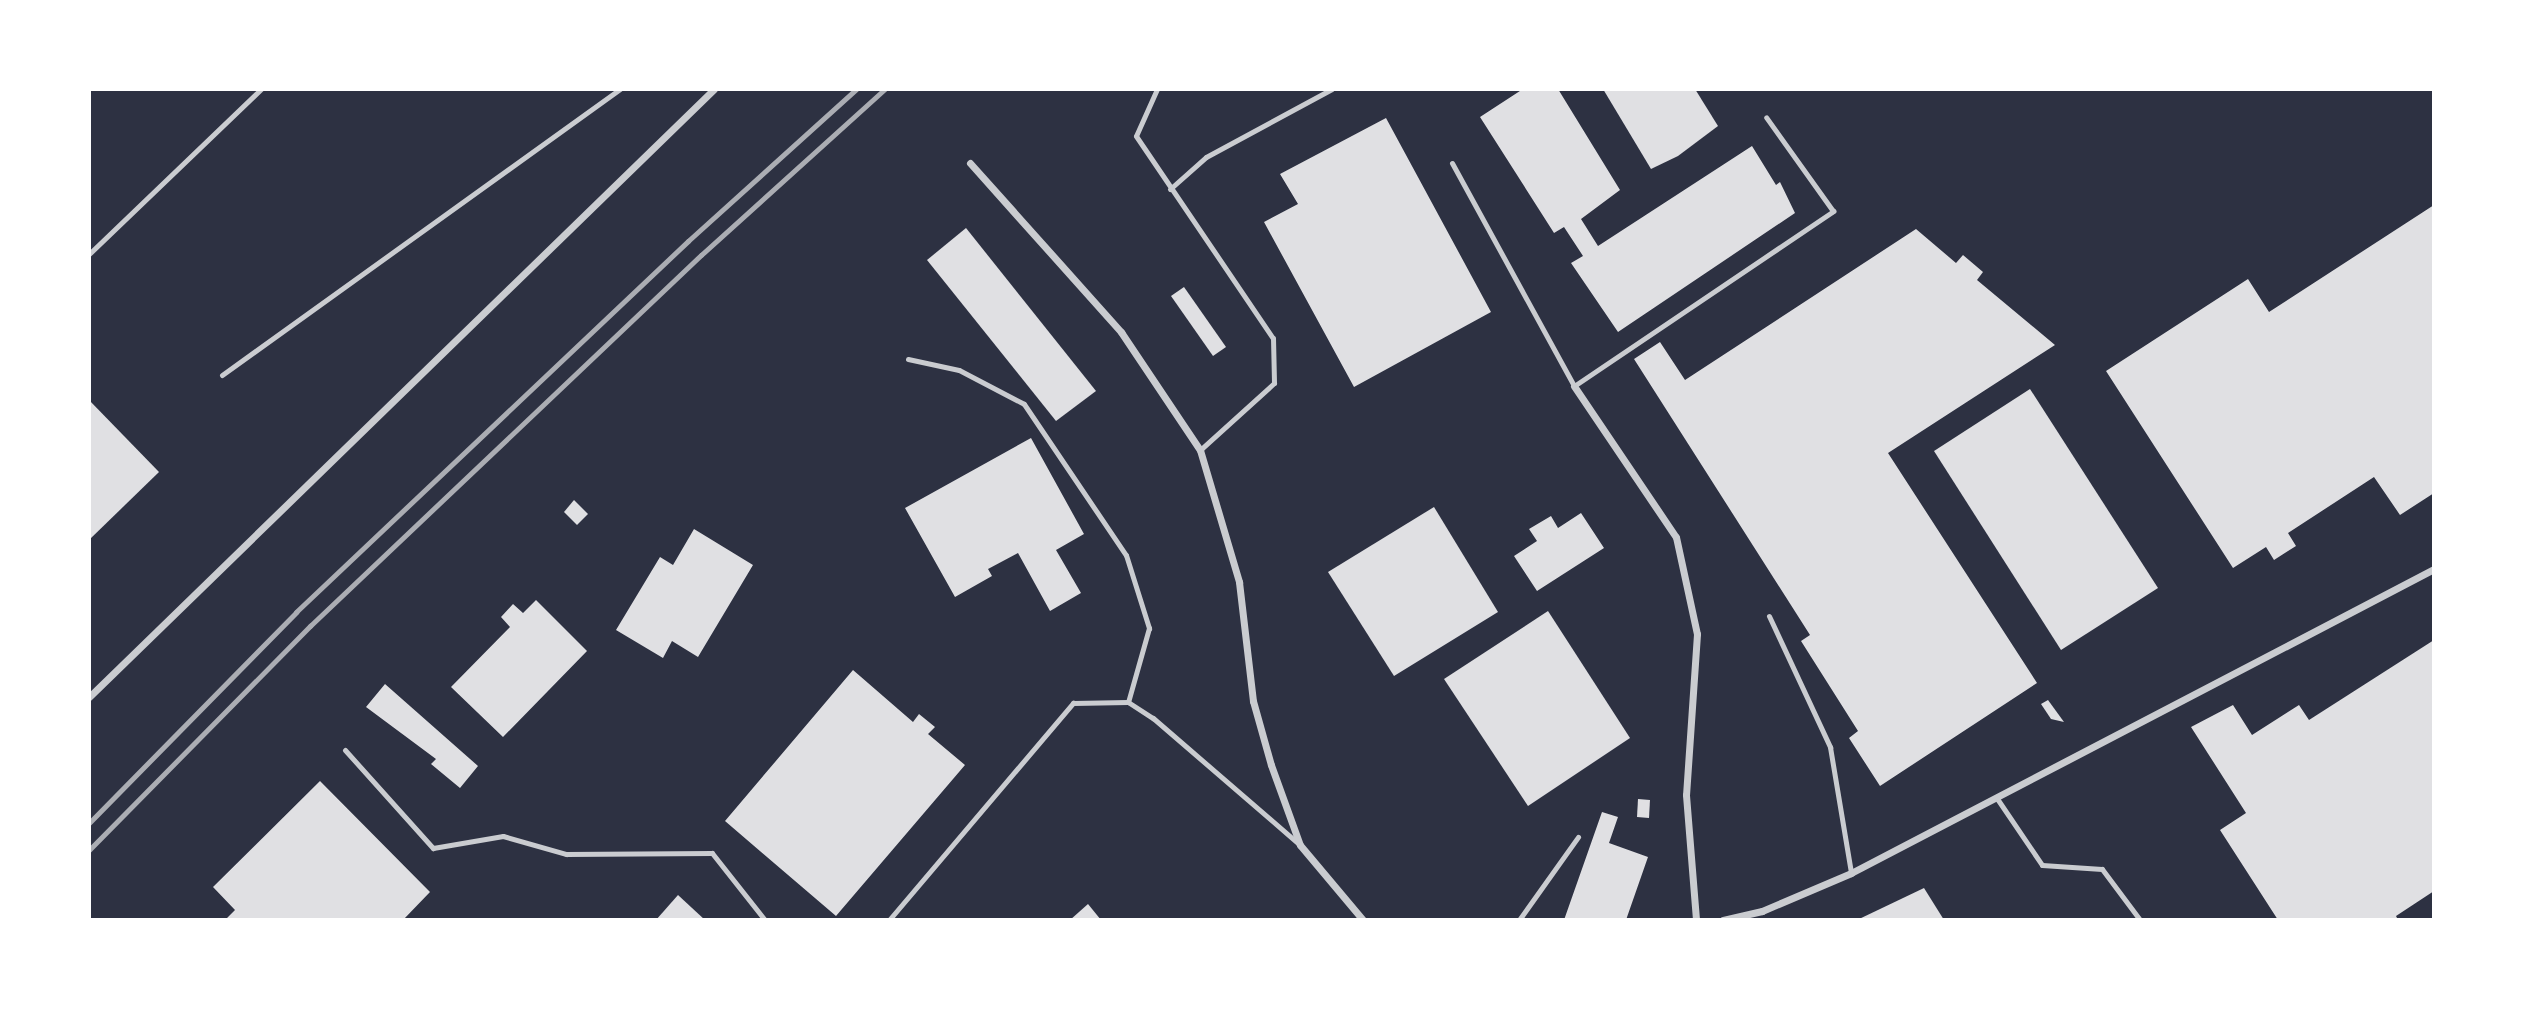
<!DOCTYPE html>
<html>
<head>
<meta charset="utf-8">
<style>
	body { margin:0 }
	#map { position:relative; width:2523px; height:1009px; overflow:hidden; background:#2d3142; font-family:"IBM Plex Sans",sans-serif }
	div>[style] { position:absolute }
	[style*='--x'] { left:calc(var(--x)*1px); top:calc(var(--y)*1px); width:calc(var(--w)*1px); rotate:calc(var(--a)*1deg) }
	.building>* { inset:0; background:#e0e0e3 }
	.service>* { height:5px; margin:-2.5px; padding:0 2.5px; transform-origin:2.5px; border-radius:2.5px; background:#caccd0 }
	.minor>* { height:7px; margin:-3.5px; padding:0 3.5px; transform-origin:3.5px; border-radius:3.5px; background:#caccd0 }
	.rail>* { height:5px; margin:-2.5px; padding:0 2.5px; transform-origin:2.5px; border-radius:2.5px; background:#abadb3 }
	span { translate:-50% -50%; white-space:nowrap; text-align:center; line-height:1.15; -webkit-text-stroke:5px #fff; paint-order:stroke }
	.frame { position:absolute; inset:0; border:91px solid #fff; pointer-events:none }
</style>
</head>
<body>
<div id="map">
	<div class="building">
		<i style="clip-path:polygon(1523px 89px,1558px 89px,1620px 190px,1581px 219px,1598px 246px,1752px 146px,1776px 185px,1780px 182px,1795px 213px,1618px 332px,1571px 263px,1583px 256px,1564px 227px,1554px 233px,1480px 117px)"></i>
		<i style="clip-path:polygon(1603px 89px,1695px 89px,1718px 126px,1678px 156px,1651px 169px)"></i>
		<i style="clip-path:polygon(1386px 118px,1491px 312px,1354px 387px,1264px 222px,1298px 204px,1280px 174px)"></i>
		<i style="clip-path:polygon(2434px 205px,2434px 493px,2400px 515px,2374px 477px,2288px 533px,2296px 546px,2274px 560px,2266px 547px,2233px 568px,2106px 371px,2248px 279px,2269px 312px)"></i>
		<i style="clip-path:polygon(966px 228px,1096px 391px,1056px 421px,927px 260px)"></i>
		<i style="clip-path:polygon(1916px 229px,1956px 263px,1963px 255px,1983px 272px,1977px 280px,2055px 345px,1888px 453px,2037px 683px,1880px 786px,1849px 738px,1858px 731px,1801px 641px,1810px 635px,1634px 359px,1660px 342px,1685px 380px)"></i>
		<i style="clip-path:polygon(1184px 287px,1226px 347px,1213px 356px,1171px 296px)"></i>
		<i style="clip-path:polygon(2030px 389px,2158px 588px,2061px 650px,1934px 451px)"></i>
		<i style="clip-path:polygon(89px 400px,159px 472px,89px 540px)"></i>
		<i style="clip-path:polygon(1031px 438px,1084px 534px,1056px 550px,1081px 593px,1050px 611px,1018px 553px,988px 569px,992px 576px,955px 597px,905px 508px)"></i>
		<i style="clip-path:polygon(574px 500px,588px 514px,577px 525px,564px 512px)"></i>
		<i style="clip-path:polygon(1434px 507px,1498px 612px,1394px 676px,1328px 572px)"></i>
		<i style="clip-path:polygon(1581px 513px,1604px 548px,1537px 591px,1514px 556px,1537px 541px,1529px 529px,1551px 516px,1558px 528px)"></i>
		<i style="clip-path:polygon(694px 529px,753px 565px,698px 657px,672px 641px,663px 658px,616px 630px,660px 557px,673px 565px)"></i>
		<i style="clip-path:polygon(536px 600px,587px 651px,503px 737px,451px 687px,510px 627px,501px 617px,513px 604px,523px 613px)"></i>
		<i style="clip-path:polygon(1548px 611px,1630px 738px,1528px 806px,1444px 679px)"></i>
		<i style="clip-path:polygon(2434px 640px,2434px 891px,2396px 916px,2398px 920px,2278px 920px,2220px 830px,2246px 813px,2191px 727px,2233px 705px,2252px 735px,2299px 705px,2309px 720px)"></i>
		<i style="clip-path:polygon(853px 670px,913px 722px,919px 714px,935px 727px,928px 734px,965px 765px,836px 916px,725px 821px)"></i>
		<i style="clip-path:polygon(385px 684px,478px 766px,460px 788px,431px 764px,436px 759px,366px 707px)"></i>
		<i style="clip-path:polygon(2048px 700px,2064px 722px,2051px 719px,2041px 704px)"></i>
		<i style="clip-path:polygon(320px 781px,430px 892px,403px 920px,225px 920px,235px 910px,213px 887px)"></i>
		<i style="clip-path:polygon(1638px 799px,1650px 800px,1649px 818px,1637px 817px)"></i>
		<i style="clip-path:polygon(1602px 812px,1618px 817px,1609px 843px,1648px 857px,1626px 920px,1564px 920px)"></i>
		<i style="clip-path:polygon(1924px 888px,1944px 920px,1857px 920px)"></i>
		<i style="clip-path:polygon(678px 895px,705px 920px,656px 920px)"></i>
		<i style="clip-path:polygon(1088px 904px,1101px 920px,1070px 920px)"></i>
	</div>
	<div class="service">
		<i style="--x:1157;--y:89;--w:51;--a:114.1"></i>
		<i style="--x:1136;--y:136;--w:244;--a:55.9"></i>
		<i style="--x:1273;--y:338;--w:45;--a:88.7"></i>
		<i style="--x:1274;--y:383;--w:100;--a:137.8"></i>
		<i style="--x:1452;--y:163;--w:254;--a:61.3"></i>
		<i style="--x:1574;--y:386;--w:313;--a:-34"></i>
		<i style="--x:1833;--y:211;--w:115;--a:-125.5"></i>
		<i style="--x:1170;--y:189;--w:48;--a:-41.6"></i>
		<i style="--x:1206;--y:157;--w:143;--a:-28.4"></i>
		<i style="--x:89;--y:254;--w:238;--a:-43.8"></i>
		<i style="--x:908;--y:359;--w:52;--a:12.2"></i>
		<i style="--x:959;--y:370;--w:73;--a:27.6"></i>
		<i style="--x:1024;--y:404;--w:182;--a:56"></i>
		<i style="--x:1126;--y:555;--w:77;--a:72.5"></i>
		<i style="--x:1149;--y:628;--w:77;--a:105.8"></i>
		<i style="--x:222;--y:375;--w:490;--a:-35.7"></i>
		<i style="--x:1769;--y:616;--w:145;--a:65"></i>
		<i style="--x:1830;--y:747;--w:128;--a:80.5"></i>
		<i style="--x:345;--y:750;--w:132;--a:48.1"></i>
		<i style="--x:433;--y:848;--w:71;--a:-9.7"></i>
		<i style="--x:503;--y:836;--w:66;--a:15.9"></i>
		<i style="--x:566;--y:854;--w:146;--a:-0.4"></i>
		<i style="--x:712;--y:853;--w:85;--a:51.7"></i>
		<i style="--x:1996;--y:797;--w:82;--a:55.9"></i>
		<i style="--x:2042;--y:865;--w:60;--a:3.8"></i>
		<i style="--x:2102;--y:869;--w:64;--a:53.3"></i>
		<i style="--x:889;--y:920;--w:285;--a:-49.7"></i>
		<i style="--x:1073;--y:703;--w:55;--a:-1"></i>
		<i style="--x:1128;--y:702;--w:30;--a:33"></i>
		<i style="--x:1153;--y:718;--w:191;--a:40.8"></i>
		<i style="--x:1519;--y:920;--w:102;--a:-54.6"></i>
	</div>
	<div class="minor">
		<i style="--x:970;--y:163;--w:227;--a:48.2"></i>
		<i style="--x:1121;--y:332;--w:142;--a:56.2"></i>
		<i style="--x:1200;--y:450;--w:138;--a:73.5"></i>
		<i style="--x:1239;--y:582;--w:120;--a:83.3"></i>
		<i style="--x:1253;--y:701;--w:66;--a:74.3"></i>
		<i style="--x:1271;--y:765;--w:85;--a:70.1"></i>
		<i style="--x:1300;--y:845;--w:98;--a:50"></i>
		<i style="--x:1574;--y:386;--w:182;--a:56"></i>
		<i style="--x:1676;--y:537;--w:99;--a:77.8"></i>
		<i style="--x:1697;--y:634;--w:161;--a:93.9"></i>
		<i style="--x:1686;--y:795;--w:125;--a:85.4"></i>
		<i style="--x:89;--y:697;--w:872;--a:-44.21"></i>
		<i style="--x:1723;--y:920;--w:40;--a:-13"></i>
		<i style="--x:1762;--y:911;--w:97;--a:-23.1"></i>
		<i style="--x:1851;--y:873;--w:657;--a:-27.54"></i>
	</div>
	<div class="rail">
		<i style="--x:89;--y:823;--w:296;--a:-45.5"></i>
		<i style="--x:296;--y:612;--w:540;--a:-43.42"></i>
		<i style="--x:688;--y:241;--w:227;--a:-42.1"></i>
		<i style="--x:89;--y:850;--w:315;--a:-45.4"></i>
		<i style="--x:310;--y:626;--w:539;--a:-43.5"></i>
		<i style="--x:701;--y:255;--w:248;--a:-42.1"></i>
	</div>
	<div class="frame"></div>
</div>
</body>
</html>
